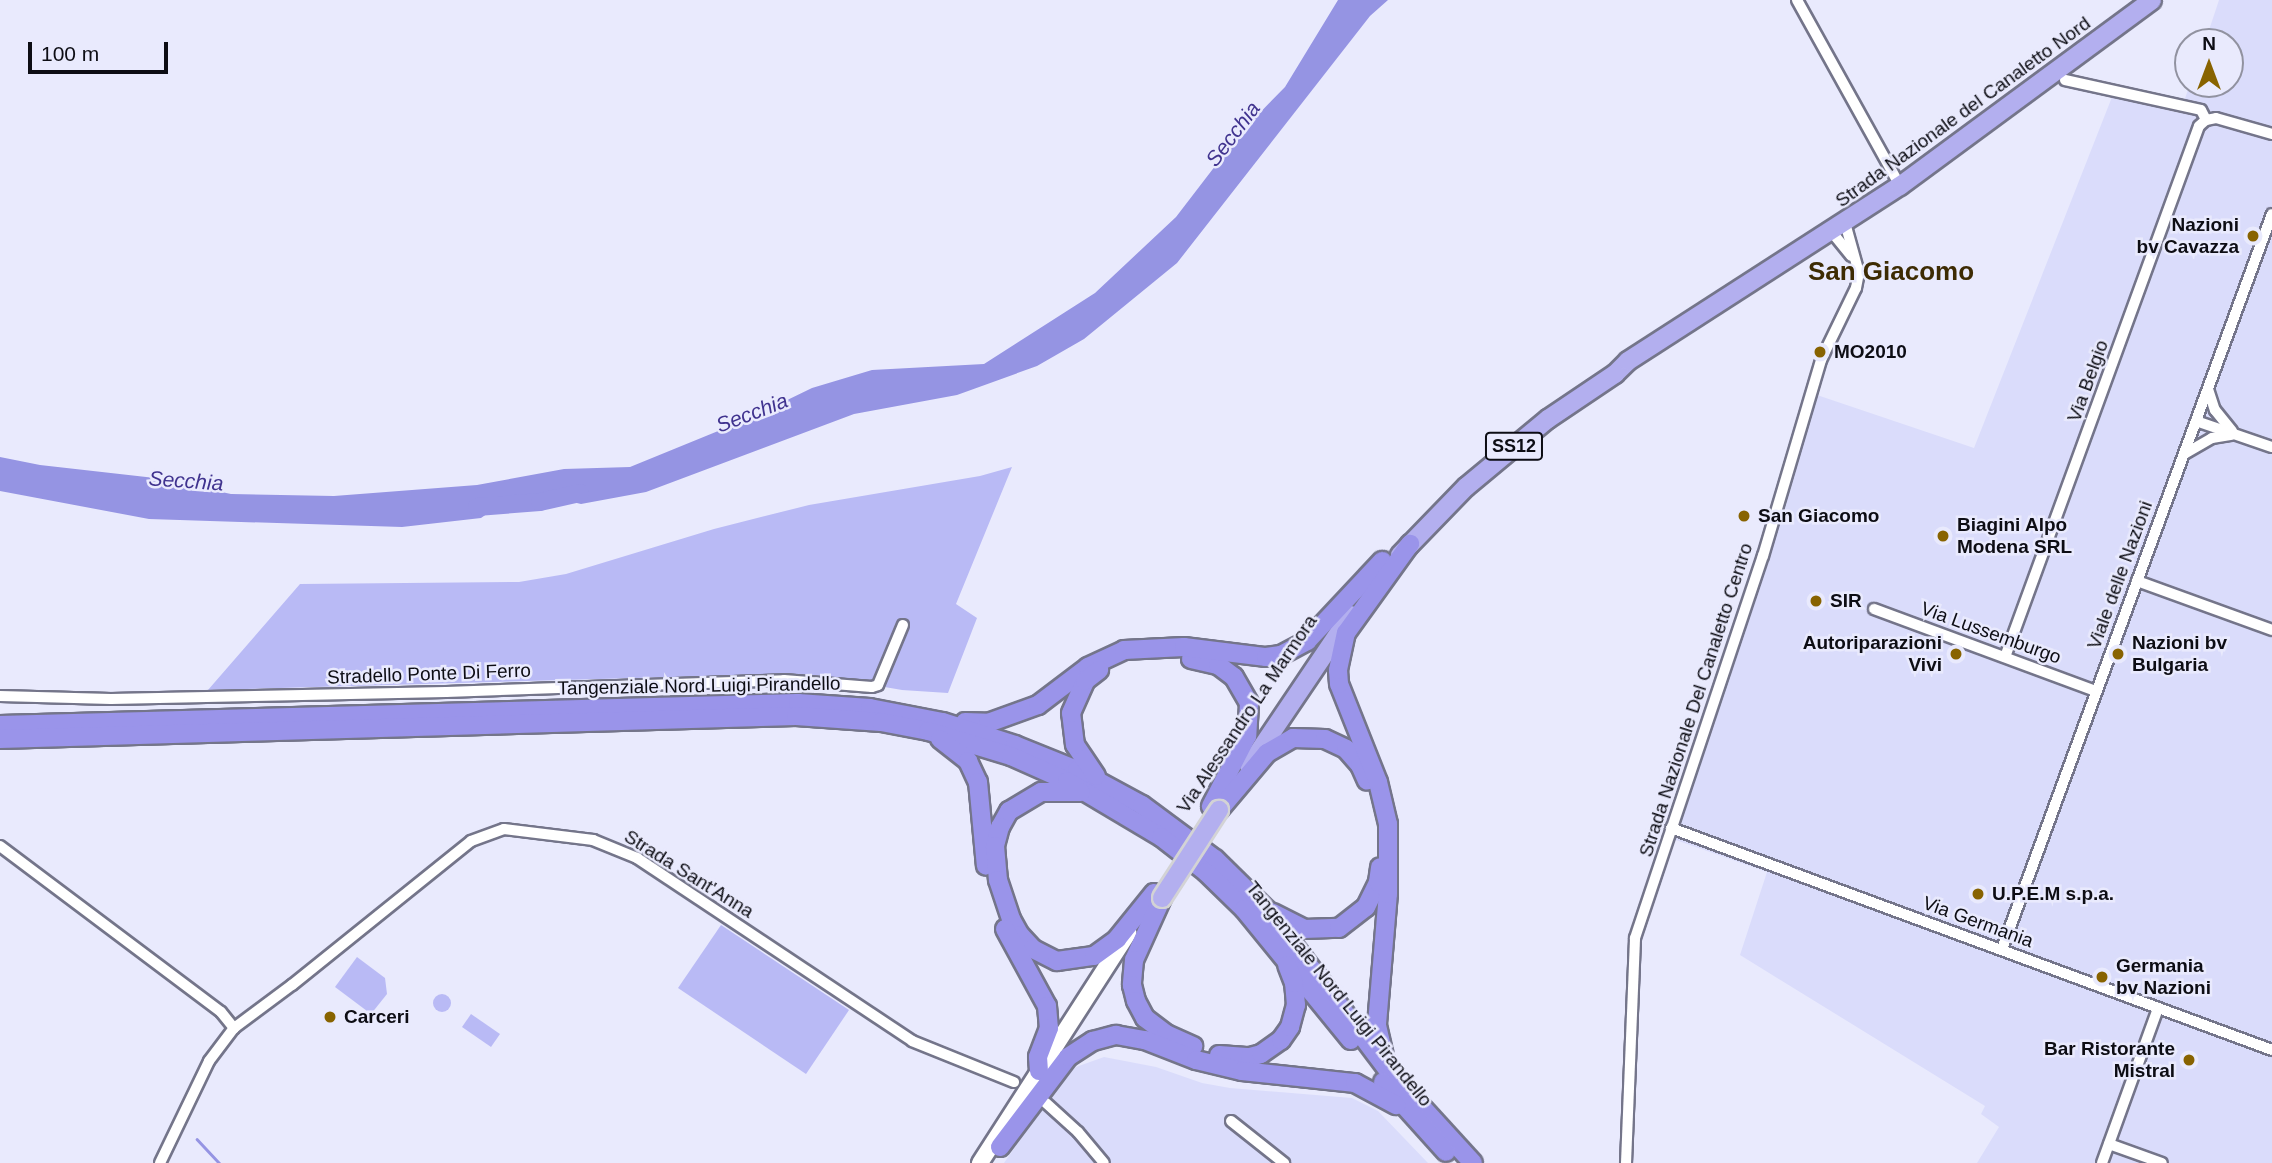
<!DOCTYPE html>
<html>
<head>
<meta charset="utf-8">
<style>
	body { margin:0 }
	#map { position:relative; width:2272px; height:1163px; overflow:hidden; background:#e9eafd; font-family:Helvetica,sans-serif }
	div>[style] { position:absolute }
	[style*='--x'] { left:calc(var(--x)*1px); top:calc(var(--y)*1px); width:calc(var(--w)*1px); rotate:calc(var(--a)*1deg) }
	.built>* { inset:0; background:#dadcfb }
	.green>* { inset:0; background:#b9baf5 }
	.round { border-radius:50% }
	.water>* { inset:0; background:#9594e3 }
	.stream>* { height:2.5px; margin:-1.25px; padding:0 1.25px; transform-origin:1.25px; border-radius:1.25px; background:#9594e3 }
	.river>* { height:18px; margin:-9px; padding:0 9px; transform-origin:9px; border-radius:9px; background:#9594e3 }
	.roads { filter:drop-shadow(2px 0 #74758a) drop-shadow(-2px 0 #74758a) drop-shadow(0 2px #74758a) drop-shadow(0 -2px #74758a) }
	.minor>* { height:10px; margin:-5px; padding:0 5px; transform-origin:5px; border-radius:5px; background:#fff }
	.secondary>* { height:16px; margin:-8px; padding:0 8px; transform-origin:8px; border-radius:8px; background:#fff }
	.primary>* { height:18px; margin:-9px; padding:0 9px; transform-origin:9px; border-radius:9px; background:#b3afef }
	.trunk>* { height:18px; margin:-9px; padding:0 9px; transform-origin:9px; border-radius:9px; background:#9a94ea }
	.bridges { filter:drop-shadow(2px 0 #d3d3d5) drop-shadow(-2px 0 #d3d3d5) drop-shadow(0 2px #d3d3d5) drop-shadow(0 -2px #d3d3d5) }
	.primary-bridge>* { height:18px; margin:-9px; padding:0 9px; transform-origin:9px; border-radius:9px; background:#b3afef }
	.dots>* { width:19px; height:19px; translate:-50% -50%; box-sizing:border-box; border:4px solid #e9eafd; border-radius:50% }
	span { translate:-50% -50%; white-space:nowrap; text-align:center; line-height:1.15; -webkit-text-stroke:5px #e9eafd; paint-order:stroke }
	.shield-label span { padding:2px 5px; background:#e9eafd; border:2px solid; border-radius:5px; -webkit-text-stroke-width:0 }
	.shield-label { font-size:18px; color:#0d0d14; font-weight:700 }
	.street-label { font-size:19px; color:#0d0d14 }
	.poi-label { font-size:19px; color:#0d0d14; font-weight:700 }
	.right { translate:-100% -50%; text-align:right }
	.left { translate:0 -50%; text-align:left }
	.water-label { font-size:21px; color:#40338f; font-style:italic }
	.district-label { font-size:26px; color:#3d2b03; font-weight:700 }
	.north { position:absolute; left:2174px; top:28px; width:70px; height:70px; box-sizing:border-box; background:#e9eafd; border:2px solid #9192a0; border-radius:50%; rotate:0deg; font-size:19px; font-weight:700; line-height:28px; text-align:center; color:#0d0d14 }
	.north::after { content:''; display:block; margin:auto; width:24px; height:32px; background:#886300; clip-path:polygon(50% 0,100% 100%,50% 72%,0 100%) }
	.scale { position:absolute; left:28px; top:42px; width:140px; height:32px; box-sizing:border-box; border:4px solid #0d0d14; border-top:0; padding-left:9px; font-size:21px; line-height:24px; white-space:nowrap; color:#0d0d14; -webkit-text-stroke:5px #e9eafd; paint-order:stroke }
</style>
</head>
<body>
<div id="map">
	<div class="built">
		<i style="clip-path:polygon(2219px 0,2272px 0,2272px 1163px,1977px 1163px,1999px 1127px,1981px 1114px,1985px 1106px,1740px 955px,1767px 872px,1673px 839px,1814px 394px,1974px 448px,2112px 97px,2180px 113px,2190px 84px,2230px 84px,2230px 42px,2205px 42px)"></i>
		<i style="clip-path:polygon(1104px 1057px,1156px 1067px,1202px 1083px,1230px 1088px,1352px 1098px,1378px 1111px,1428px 1163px,1004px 1163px,1061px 1081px,1076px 1067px)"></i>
	</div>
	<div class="green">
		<i style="clip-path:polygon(1012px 467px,956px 604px,977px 618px,948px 693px,902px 690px,815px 675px,779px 674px,208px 690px,300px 584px,519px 582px,566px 574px,714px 529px,809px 505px,980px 476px)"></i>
		<i style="clip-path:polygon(721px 925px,849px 1010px,806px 1074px,678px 988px)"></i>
		<i style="clip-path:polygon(357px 957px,385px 978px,387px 994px,371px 1014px,335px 987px)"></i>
		<i class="round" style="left:433px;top:994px;width:18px;height:18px"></i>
		<i style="clip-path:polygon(471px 1014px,500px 1034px,491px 1047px,462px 1027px)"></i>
	</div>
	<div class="water">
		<i style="clip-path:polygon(1338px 0,1388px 0,1370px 16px,1177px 263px,1084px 339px,1037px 366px,957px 395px,854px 414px,646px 492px,581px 504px,540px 494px,511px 497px,481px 518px,402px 527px,149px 519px,0 491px,0 457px,40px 465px,155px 478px,231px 494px,334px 496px,477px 485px,564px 469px,630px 467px,750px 418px,812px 388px,872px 370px,984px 364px,1095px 293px,1176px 217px,1242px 131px,1285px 87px)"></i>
	</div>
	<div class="stream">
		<i style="--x:197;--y:1139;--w:33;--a:47"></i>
	</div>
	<div class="river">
		<i style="--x:477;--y:507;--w:63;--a:-4.5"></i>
		<i style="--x:540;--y:502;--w:41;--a:-12.7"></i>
	</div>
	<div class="roads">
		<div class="minor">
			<i style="--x:1797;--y:0;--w:213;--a:61"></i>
			<i style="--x:2065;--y:80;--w:139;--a:12.4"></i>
			<i style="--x:2201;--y:110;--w:11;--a:63"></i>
			<i style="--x:2206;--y:120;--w:10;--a:-11"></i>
			<i style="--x:2216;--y:118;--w:58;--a:15.9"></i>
			<i style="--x:1831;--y:231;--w:32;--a:51"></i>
			<i style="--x:2208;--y:389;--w:22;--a:72"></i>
			<i style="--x:2215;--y:410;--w:27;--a:51"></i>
			<i style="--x:2196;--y:421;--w:80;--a:18.9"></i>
			<i style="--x:2186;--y:453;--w:30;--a:-30"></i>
			<i style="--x:2212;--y:438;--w:20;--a:-9"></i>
			<i style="--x:2137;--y:581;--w:144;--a:19.9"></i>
			<i style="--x:1874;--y:609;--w:237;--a:20.3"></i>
			<i style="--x:2005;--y:657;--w:565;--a:-69.93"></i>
			<i style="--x:2199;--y:126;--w:9;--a:-41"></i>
			<i style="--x:0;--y:696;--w:111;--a:1.5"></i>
			<i style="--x:111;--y:699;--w:335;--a:-1.2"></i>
			<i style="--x:446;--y:692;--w:338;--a:-2"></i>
			<i style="--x:784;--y:680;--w:88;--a:4.5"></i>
			<i style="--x:872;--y:687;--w:6;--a:-18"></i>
			<i style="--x:878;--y:685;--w:65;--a:-67.4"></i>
			<i style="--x:1671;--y:828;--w:641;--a:20.27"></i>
			<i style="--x:0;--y:846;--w:276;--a:36.9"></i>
			<i style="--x:221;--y:1012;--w:21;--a:51"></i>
			<i style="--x:2002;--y:949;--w:783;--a:-69.83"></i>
			<i style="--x:1046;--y:1103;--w:43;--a:42.2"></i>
			<i style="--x:1078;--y:1132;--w:40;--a:50"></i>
			<i style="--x:1231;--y:1121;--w:68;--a:38.4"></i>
			<i style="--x:2109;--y:1144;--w:56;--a:19.7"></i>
			<i style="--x:160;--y:1163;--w:113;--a:-64.3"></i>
			<i style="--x:209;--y:1061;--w:41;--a:-52.9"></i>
			<i style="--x:234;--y:1028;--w:72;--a:-36.6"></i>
			<i style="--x:292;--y:985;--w:230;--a:-38.8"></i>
			<i style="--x:471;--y:841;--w:35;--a:-20"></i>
			<i style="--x:504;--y:829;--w:90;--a:7"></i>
			<i style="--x:593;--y:840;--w:48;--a:22.2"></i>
			<i style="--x:637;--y:858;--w:330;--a:33.6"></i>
			<i style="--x:912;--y:1041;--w:110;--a:21.9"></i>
			<i style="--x:1626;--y:1163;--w:225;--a:-87.7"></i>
			<i style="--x:1635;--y:938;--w:403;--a:-71.5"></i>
			<i style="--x:1763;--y:556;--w:204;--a:-73.5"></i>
			<i style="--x:1821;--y:360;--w:80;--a:-64.1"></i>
			<i style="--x:1856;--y:288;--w:15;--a:-79"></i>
			<i style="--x:1859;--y:273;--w:52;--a:-105.6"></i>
			<i style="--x:2102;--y:1163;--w:165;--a:-70.1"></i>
		</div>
		<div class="secondary">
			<i style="--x:980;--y:1163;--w:274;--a:-57.2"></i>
		</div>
		<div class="primary">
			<i style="--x:1400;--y:555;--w:95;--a:-45.9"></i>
			<i style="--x:1466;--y:487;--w:107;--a:-39.7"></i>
			<i style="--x:1548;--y:419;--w:81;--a:-33.9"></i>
			<i style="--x:1615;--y:374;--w:18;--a:-45"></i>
			<i style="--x:1628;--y:361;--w:323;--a:-32.8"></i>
			<i style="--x:1900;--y:186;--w:313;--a:-36.4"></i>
			<i style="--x:1249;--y:766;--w:182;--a:-56"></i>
		</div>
		<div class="trunk">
			<i style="--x:1191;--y:659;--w:28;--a:13"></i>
			<i style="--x:1218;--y:665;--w:20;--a:37"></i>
			<i style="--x:1234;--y:677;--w:30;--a:60"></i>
			<i style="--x:1249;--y:703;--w:33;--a:93"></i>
			<i style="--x:1247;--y:736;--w:79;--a:117.2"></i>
			<i style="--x:965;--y:722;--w:23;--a:2"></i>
			<i style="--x:988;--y:723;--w:53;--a:-19.8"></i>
			<i style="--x:1038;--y:705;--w:63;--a:-37.2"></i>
			<i style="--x:1088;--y:667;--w:40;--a:-25"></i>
			<i style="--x:1124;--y:650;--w:60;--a:-2.9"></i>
			<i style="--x:1184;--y:647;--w:83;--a:7"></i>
			<i style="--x:1266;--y:657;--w:15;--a:-8"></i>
			<i style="--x:1281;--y:655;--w:30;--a:-28"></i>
			<i style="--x:1307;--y:641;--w:110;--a:-46.8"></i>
			<i style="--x:0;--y:725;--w:798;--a:-1.58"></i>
			<i style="--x:798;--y:703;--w:72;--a:4"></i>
			<i style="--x:870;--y:708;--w:74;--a:10.9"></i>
			<i style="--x:943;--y:722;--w:76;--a:17.7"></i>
			<i style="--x:1015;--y:745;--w:67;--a:22"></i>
			<i style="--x:1077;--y:770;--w:74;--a:28.3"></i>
			<i style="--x:1142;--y:805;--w:91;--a:36.5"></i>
			<i style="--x:1215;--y:859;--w:74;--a:44.5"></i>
			<i style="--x:1268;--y:911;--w:199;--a:53"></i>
			<i style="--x:1388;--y:1070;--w:126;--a:47.6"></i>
			<i style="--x:0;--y:739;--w:796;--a:-1.66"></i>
			<i style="--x:796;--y:716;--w:85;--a:4"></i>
			<i style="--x:881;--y:722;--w:48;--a:10.8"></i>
			<i style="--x:928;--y:731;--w:87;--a:16.8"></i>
			<i style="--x:1011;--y:756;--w:61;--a:24.1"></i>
			<i style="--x:1067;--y:781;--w:109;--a:30.8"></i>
			<i style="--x:1161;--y:837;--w:57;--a:37.9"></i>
			<i style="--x:1206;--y:872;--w:53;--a:44.2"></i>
			<i style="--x:1244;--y:909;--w:169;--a:50.8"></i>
			<i style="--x:940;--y:739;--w:36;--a:38"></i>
			<i style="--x:968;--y:761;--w:23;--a:65"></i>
			<i style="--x:978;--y:782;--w:84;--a:84.6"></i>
			<i style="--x:1096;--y:776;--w:37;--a:-124"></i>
			<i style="--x:1075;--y:745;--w:32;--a:-97"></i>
			<i style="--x:1071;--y:713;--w:35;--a:-66"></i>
			<i style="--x:1085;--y:681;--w:18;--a:-38"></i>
			<i style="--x:1081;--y:792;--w:40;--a:180"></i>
			<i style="--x:1041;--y:792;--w:37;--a:149"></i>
			<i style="--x:1009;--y:811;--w:18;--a:119"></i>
			<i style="--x:1000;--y:827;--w:20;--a:105"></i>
			<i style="--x:995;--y:846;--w:34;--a:85"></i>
			<i style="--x:998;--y:880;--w:41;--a:71.6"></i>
			<i style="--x:1011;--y:919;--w:18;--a:61"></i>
			<i style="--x:1020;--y:935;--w:19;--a:47"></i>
			<i style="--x:1033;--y:949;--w:27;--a:27"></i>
			<i style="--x:1057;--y:961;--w:37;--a:-8"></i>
			<i style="--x:1094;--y:956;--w:29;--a:-36"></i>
			<i style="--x:1117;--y:939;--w:59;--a:-51.2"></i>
			<i style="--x:1219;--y:810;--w:75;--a:-49.9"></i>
			<i style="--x:1267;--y:753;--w:30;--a:-30"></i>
			<i style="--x:1293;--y:738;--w:32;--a:2"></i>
			<i style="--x:1325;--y:739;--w:23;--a:25"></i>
			<i style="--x:1346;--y:749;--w:21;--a:49"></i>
			<i style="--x:1360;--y:765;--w:17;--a:66"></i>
			<i style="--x:1162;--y:898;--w:68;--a:114.3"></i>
			<i style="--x:1134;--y:960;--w:25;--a:95"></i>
			<i style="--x:1132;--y:985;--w:16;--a:76"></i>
			<i style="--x:1136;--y:1001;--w:19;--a:62"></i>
			<i style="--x:1145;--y:1018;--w:26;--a:37"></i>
			<i style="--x:1166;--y:1034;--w:30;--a:24"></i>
			<i style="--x:1273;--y:913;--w:35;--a:27"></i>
			<i style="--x:1304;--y:929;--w:35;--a:-2"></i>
			<i style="--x:1339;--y:928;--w:34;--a:-38"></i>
			<i style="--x:1366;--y:907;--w:28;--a:-64"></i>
			<i style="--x:1378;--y:882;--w:15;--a:-82"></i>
			<i style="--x:1005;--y:929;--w:88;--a:61.4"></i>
			<i style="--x:1047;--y:1006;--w:22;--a:85"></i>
			<i style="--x:1049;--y:1028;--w:31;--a:111"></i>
			<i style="--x:1038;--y:1057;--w:14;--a:86"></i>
			<i style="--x:1219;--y:1055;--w:31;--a:4"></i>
			<i style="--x:1250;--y:1057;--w:11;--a:-15"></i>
			<i style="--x:1261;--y:1054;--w:24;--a:-35"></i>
			<i style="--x:1281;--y:1040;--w:16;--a:-55"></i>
			<i style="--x:1290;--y:1027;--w:23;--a:-75"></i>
			<i style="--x:1296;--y:1005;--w:22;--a:-95"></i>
			<i style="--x:1294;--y:983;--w:19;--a:-111"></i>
			<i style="--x:1385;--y:1060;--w:37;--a:-103"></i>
			<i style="--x:1377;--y:1024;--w:130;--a:-85.2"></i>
			<i style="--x:1388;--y:894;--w:70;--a:-90"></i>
			<i style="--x:1388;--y:824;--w:43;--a:-103.4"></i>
			<i style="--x:1378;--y:782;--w:105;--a:-111.7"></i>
			<i style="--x:1339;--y:684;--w:14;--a:-94"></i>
			<i style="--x:1338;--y:670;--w:38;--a:-78"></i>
			<i style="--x:1346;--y:633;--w:110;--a:-54.3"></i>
			<i style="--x:1383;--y:1082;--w:94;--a:48"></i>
			<i style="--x:1000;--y:1147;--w:113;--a:-52.9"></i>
			<i style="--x:1068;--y:1057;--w:30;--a:-33"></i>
			<i style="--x:1093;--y:1041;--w:24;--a:-15"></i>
			<i style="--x:1116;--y:1035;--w:29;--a:10"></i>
			<i style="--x:1145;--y:1040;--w:55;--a:21.4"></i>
			<i style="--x:1196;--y:1060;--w:47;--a:13.4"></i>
			<i style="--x:1242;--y:1071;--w:114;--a:6.1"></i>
			<i style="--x:1355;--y:1083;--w:47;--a:28.2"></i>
		</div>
	</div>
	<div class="bridges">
		<div class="primary-bridge">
			<i style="--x:1162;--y:898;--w:105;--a:-57.1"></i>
		</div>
	</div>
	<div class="dots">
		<i style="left:2253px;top:236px;background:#886300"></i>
		<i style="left:1820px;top:352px;background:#886300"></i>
		<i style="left:1744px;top:516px;background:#886300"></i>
		<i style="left:1943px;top:536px;background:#886300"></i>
		<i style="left:1816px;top:601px;background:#886300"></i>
		<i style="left:1956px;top:654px;background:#886300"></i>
		<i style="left:2118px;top:654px;background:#886300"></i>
		<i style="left:1978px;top:894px;background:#886300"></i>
		<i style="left:2102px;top:977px;background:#886300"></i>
		<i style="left:330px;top:1017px;background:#886300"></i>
		<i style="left:2189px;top:1060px;background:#886300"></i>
	</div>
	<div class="shield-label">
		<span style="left:1514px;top:446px">SS12</span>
	</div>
	<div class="street-label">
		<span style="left:1963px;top:112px;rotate:-36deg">Strada Nazionale del Canaletto Nord</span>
		<span style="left:2088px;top:381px;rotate:-70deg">Via Belgio</span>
		<span style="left:2120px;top:575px;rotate:-70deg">Viale delle Nazioni</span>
		<span style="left:1991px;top:633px;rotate:20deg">Via Lussemburgo</span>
		<span style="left:429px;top:674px;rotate:-2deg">Stradello Ponte Di Ferro</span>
		<span style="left:699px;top:686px;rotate:-1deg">Tangenziale Nord Luigi Pirandello</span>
		<span style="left:1696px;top:700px;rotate:-72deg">Strada Nazionale Del Canaletto Centro</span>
		<span style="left:1247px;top:714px;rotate:-56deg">Via Alessandro La Marmora</span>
		<span style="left:689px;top:874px;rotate:32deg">Strada Sant'Anna</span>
		<span style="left:1978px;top:922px;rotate:20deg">Via Germania</span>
		<span style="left:1339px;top:994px;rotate:51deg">Tangenziale Nord Luigi Pirandello</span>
	</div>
	<div class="poi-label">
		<span class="right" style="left:2239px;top:236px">Nazioni<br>bv Cavazza</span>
		<span class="left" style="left:1834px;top:352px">MO2010</span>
		<span class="left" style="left:1758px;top:516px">San Giacomo</span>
		<span class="left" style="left:1957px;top:536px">Biagini Alpo<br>Modena SRL</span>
		<span class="left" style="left:1830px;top:601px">SIR</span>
		<span class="right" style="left:1942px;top:654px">Autoriparazioni<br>Vivi</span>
		<span class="left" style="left:2132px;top:654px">Nazioni bv<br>Bulgaria</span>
		<span class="left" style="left:1992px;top:894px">U.P.E.M s.p.a.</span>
		<span class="left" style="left:2116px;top:977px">Germania<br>bv Nazioni</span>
		<span class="left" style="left:344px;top:1017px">Carceri</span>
		<span class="right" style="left:2175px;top:1060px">Bar Ristorante<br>Mistral</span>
	</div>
	<div class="water-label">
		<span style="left:1233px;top:134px;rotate:-53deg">Secchia</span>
		<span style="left:752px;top:413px;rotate:-21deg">Secchia</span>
		<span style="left:186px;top:481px;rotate:4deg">Secchia</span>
	</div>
	<div class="district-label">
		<span style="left:1891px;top:272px">San Giacomo</span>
	</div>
	<div class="north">N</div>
	<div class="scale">100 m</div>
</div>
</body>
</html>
